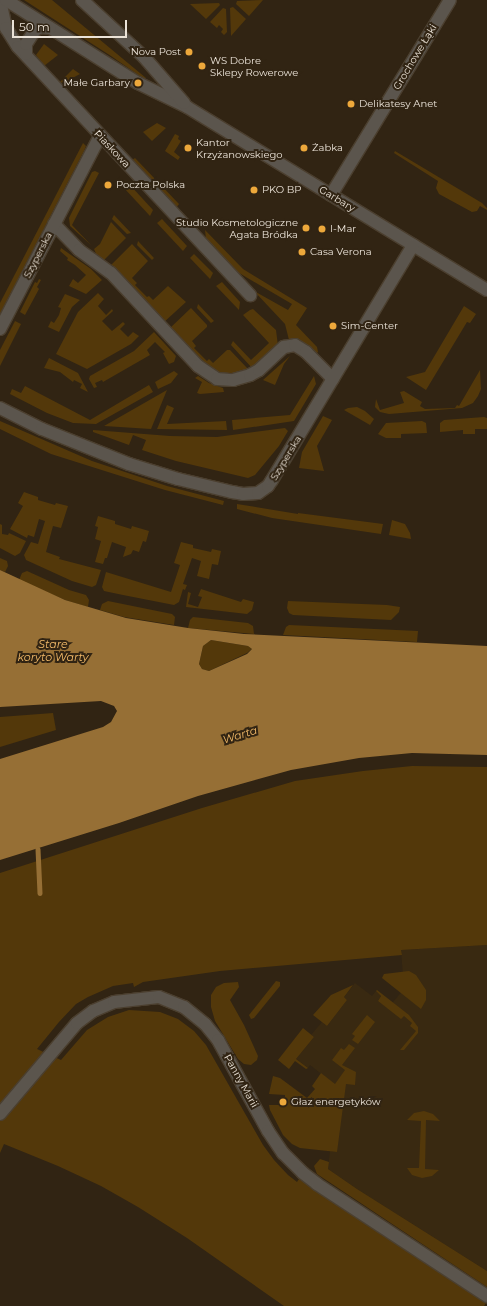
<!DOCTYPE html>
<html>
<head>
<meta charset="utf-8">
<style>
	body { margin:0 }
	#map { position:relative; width:487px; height:1306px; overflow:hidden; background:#312413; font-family:Montserrat,sans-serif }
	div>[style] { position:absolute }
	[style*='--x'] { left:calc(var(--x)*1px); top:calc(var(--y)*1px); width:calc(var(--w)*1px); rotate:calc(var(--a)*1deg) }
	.built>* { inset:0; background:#392911 }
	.green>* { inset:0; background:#53380a }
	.water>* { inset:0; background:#966f35 }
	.stream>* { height:4.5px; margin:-2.25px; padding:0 2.25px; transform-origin:2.25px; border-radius:2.25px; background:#966f35 }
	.roads { filter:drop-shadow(1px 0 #4b3f2f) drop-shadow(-1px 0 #4b3f2f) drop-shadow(0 1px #4b3f2f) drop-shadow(0 -1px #4b3f2f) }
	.minor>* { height:12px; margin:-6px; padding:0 6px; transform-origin:6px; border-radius:6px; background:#5b554d }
	.dots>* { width:11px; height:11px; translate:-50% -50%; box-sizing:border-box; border:2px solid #312413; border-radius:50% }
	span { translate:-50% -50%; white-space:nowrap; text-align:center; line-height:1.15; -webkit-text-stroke:4px #312413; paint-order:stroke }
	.poi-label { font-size:10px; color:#ebe3d8 }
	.right { translate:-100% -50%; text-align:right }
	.left { translate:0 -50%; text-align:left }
	.street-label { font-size:10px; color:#ebe3d8 }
	.water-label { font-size:11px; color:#f5bc6a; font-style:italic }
	.scale { position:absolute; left:12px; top:20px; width:115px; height:18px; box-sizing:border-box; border:2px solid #ebe3d8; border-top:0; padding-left:5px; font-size:12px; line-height:14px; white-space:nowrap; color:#ebe3d8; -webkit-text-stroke:3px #312413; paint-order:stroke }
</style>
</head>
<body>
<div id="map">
	<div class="built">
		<i style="clip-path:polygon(487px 945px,487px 1271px,357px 1189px,328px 1169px,330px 1151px,337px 1152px,334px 1084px,310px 1065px,308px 1068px,296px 1059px,314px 1037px,311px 1035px,322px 1022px,327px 1026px,347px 1000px,344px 997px,355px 983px,372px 996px,376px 991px,381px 996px,378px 1001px,388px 1008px,404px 989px,401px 950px)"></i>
	</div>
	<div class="green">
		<i style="clip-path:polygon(24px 0,52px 0,146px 78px,144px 79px,111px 56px)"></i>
		<i style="clip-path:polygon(263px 0,249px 16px,236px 4px,237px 1px)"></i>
		<i style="clip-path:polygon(219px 3px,220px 5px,206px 19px,190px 4px)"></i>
		<i style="clip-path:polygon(233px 7px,246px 19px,231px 36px,230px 8px)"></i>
		<i style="clip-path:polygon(223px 8px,226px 9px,227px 32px,224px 35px,221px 32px,223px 29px,219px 25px,217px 28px,210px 22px)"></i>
		<i style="clip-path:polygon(44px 44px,58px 55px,44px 66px,36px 55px)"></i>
		<i style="clip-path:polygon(73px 69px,80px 74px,65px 82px,59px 83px)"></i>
		<i style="clip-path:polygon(157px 123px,166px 128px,152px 141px,143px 132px)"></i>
		<i style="clip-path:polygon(175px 134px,179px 136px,178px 139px,181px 141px,174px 152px,180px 157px,178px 160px,165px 151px)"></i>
		<i style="clip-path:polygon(83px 143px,86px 146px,84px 151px,0 314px,0 303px)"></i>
		<i style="clip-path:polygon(395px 151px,482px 203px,487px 208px,487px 210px,480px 206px,477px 211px,472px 212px,439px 194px,436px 188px,438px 181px,394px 153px)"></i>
		<i style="clip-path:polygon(135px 158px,179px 204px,176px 208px,132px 160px)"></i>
		<i style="clip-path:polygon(95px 171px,99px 173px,72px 225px,91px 245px,70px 226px,69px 218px,92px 172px)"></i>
		<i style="clip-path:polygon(128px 185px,130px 185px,153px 210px,150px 216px,124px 188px)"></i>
		<i style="clip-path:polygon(114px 215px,131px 233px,127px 234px,112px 219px)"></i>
		<i style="clip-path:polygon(162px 219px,187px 246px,183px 251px,157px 223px)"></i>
		<i style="clip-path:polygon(111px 222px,126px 238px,104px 260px,97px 256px,94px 249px,100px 244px)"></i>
		<i style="clip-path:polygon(205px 230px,243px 269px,307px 308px,296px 325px,317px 347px,318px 352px,315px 355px,289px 340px,285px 324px,254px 291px,288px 310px,292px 304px,234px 270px,206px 239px)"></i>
		<i style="clip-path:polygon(138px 241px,154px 258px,152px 260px,137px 245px)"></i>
		<i style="clip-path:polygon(132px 244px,148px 261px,132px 278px,137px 283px,135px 285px,147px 297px,149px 296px,153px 300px,168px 286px,186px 302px,163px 323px,110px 266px)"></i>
		<i style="clip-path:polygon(61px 248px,91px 269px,102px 280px,86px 294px,69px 286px,73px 279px,78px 283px,86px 275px,75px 265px,67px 260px,68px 258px,60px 251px)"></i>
		<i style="clip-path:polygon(194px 254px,213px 273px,210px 279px,190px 258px)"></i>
		<i style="clip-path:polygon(39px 279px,41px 280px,37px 287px,39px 289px,25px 315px,20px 312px,35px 282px,37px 283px)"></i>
		<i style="clip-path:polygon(222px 282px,240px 302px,239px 310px,216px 286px)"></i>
		<i style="clip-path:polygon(98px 293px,104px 299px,98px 306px,106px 315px,112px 309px,113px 311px,102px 321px,112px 331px,123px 322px,125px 324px,120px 329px,128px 337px,133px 332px,139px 336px,131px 344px,87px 369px,56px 354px,78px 312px)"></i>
		<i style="clip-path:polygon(65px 294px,80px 300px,72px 307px,59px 332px,48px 327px,51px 321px,54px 323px,59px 315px,61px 308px,58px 307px)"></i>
		<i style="clip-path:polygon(198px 304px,214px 321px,211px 323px,197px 308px)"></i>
		<i style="clip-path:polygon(464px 306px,476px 314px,470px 323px,467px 322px,426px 390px,406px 377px,425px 372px)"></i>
		<i style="clip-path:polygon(191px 308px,207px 325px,207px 327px,192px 341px,196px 346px,194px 348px,207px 361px,209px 359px,213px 363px,227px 350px,230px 350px,248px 369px,231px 375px,221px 375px,205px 365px,169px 329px)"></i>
		<i style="clip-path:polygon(253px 309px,276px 330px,278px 346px,258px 365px,252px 368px,231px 345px,233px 341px,251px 360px,269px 343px,243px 315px,250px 310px)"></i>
		<i style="clip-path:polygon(15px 321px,21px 324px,0 366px,0 350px)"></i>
		<i style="clip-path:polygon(154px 332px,176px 356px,174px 362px,169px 364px,163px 353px,165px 352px,155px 342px,147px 350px,150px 355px,103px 382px,102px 380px,95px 383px,97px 387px,94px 388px,89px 379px,90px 376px,134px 351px)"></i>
		<i style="clip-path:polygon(290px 356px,284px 364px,275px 385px,263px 380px)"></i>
		<i style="clip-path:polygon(49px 358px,78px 373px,88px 392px,80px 388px,82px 384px,74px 380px,73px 382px,60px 372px,44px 368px)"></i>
		<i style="clip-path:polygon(480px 370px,481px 389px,478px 396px,473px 403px,462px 408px,389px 414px,380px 412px,375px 407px,376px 399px,380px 410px,404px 403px,400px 392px,404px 391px,422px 402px,420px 406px,425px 409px,455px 408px,457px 405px,459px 406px)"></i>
		<i style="clip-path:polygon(174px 371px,178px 374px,171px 383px,158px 389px,155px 382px)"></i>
		<i style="clip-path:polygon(198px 376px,209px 383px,223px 388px,224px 392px,200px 394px,197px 393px,202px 382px,195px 378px)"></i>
		<i style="clip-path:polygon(314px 376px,316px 384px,294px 421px,233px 430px,232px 420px,290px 415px)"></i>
		<i style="clip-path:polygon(149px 385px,153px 392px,96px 424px,73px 423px,47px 413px,10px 394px,12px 389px,21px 393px,25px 386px,90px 420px)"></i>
		<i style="clip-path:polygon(167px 390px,151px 429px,104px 426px)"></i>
		<i style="clip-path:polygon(167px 405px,174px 408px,167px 424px,226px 421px,227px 430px,157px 429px)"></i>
		<i style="clip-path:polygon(357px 407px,365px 411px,374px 419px,370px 425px,344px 410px,348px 408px)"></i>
		<i style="clip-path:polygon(323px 416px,332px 420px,317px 446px,324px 471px,299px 468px,302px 452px)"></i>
		<i style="clip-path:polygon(484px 417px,487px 418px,487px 429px,475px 429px,475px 434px,463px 434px,463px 430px,440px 432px,440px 423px,444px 420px)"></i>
		<i style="clip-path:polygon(0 421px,92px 461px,167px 486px,224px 501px,223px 505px,165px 490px,51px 454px,0 429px)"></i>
		<i style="clip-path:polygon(422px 421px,426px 423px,427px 433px,401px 434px,401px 438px,386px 438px,378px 434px,386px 423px)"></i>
		<i style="clip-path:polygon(285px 428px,288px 431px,279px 446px,255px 475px,248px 478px,176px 461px,142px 450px,146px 440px,133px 435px,129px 445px,93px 432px,93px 430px,170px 436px,217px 437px)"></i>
		<i style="clip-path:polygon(24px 492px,38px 497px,38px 500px,55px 505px,56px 503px,68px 506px,61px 528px,53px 526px,46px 552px,60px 557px,59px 559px,101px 570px,96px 585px,92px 587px,72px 581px,26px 560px,24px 555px,31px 542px,38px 544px,45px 521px,39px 519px,34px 537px,28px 535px,27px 538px,10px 529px,23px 506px,18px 503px)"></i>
		<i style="clip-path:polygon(237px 504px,298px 514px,298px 513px,383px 524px,381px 534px,272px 518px,237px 509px)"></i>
		<i style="clip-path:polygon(98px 516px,115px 521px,115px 524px,131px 529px,132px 526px,149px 531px,146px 542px,143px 541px,139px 552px,133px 550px,131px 554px,123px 557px,126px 547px,112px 542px,107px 558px,105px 558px,103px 564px,95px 562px,101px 541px,95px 539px,98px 527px,95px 526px)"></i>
		<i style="clip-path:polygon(392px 520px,405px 524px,410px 533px,411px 539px,389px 535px)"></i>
		<i style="clip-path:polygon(0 524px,2px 525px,2px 534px,8px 535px,9px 533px,26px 541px,20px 553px,15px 556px,0 548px)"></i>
		<i style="clip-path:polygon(181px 542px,193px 545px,193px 548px,211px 552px,212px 549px,221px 551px,218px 565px,212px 564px,209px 579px,197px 576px,201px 561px,192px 558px,183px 584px,187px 585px,185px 590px,183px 589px,179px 602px,174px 605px,123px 595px,104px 591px,102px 587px,106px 572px,171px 592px,180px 565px,174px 563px)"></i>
		<i style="clip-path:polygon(0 558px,7px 561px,8px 566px,5px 572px,0 570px)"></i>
		<i style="clip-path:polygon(27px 571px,69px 590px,86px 595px,89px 600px,88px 607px,65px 600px,19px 580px,22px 573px)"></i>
		<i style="clip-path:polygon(201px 589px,241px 602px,243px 599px,254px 602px,252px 610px,247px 614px,186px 607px,188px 592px,191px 593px,188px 604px,198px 607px,202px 597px,198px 596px)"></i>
		<i style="clip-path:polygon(108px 601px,172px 614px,175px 617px,174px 625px,124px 617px,100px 610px,102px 604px)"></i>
		<i style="clip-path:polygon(288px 601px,387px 605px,400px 607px,399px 612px,391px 620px,293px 615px,289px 613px,287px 608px)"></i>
		<i style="clip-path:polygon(193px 617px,248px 623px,253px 626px,254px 634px,188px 628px,190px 620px)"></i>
		<i style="clip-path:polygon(289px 625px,418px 631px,417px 642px,283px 635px,286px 627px)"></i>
		<i style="clip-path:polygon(211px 640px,248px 646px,252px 649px,247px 653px,209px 671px,202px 669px,199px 664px,203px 646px)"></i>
		<i style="clip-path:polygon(53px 713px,56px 730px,0 747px,0 717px)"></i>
		<i style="clip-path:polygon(412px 766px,487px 767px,487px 945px,401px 950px,402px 955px,220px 971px,143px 982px,134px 987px,133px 983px,113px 986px,88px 997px,76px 1004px,59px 1022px,37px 1049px,61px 1060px,87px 1030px,108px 1017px,129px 1010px,160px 1012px,178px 1019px,194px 1031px,206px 1045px,263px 1145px,274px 1160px,288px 1175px,297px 1182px,299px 1179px,486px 1303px,484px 1306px,284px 1306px,187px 1238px,138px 1207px,101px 1186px,58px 1166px,4px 1144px,0 1153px,0 873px,202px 808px,295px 781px,363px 771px)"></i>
		<i style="clip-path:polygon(409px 971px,416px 975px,426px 990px,426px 1000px,421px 1009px,382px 978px,384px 974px)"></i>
		<i style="clip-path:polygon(276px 981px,280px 982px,280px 986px,254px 1018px,251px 1019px,249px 1015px)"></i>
		<i style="clip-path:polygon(238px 982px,239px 987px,230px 1000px,244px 1025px,258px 1056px,257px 1060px,251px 1065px,244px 1064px,238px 1059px,215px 1021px,211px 1007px,211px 995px,216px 987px,224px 983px)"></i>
		<i style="clip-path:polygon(353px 985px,344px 997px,347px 1000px,327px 1026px,313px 1015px,331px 995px)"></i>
		<i style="clip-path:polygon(377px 990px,409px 1015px,418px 1027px,418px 1033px,404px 1050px,400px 1050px,416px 1031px,410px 1026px,412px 1023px,404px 1016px,401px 1019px,378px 1001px,381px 996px,376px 991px)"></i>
		<i style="clip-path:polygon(367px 1015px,375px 1022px,358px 1044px,352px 1040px,355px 1036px,352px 1034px)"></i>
		<i style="clip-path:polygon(303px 1028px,314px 1037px,296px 1059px,308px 1068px,306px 1069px,295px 1061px,289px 1069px,278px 1060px)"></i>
		<i style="clip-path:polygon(349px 1044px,355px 1048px,342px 1065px,356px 1072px,355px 1085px,346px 1084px,337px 1152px,300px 1148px,292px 1144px,283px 1135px,270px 1110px,269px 1105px,285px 1105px,285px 1095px,269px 1094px,273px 1076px,280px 1078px,307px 1098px,315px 1089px,312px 1086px,321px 1073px,335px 1084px,345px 1070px,332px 1060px,341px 1048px,344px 1050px)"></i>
		<i style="clip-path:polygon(424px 1111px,433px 1114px,440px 1121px,426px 1120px,425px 1169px,439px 1170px,432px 1176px,422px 1178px,412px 1175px,407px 1168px,419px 1168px,421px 1121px,407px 1120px,414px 1113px)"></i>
		<i style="clip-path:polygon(320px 1159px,329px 1162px,328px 1169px,357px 1189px,487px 1271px,487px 1287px,317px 1174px,314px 1166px)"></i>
	</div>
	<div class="water">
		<i style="clip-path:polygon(evenodd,0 570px,65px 600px,126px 618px,188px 628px,244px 634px,487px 646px,487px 755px,412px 753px,359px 758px,291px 770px,198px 796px,119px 823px,0 860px,0 759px,103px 727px,111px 722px,117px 711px,114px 706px,101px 701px,0 707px,0 570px,211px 640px,248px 646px,252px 649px,247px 654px,209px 671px,202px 669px,199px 664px,203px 646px,211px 640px)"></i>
	</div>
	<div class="stream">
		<i style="--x:38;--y:849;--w:44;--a:87.4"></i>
	</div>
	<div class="roads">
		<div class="minor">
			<i style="--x:0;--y:0;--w:29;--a:78"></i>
			<i style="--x:6;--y:28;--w:22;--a:58"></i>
			<i style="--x:18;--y:47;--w:340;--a:46.9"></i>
			<i style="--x:6;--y:0;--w:156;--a:32.2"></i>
			<i style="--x:138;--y:83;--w:55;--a:26.1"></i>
			<i style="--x:187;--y:107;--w:351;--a:31.4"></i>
			<i style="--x:82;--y:0;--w:84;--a:42.6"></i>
			<i style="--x:144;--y:57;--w:61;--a:49"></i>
			<i style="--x:26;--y:54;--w:10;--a:-90"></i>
			<i style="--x:26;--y:44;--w:17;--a:-57"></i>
			<i style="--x:35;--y:30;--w:7;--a:-27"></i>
			<i style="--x:41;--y:27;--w:9;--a:6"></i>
			<i style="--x:331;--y:195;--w:228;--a:-58.6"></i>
			<i style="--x:54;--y:224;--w:36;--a:46"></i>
			<i style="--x:79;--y:250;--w:39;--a:36"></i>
			<i style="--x:111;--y:273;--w:127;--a:46.9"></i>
			<i style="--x:198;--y:366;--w:23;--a:34"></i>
			<i style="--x:217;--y:379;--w:16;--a:4"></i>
			<i style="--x:233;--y:380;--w:18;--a:-16"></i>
			<i style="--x:250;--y:375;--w:10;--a:-29"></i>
			<i style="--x:259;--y:370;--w:34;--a:-43"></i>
			<i style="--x:284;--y:347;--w:11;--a:-10"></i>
			<i style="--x:295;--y:345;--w:13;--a:32"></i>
			<i style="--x:306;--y:352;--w:38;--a:45"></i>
			<i style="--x:0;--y:329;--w:217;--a:-62.6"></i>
			<i style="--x:0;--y:408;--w:47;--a:26.6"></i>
			<i style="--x:42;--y:429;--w:94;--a:21.9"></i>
			<i style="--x:129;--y:464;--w:51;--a:17"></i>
			<i style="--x:178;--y:479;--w:56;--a:13.5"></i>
			<i style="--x:232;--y:492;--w:11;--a:10"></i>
			<i style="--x:243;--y:494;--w:15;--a:-4"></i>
			<i style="--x:258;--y:493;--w:12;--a:-35"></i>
			<i style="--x:268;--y:486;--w:7;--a:-56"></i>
			<i style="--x:272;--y:480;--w:274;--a:-59"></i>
			<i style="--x:0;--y:1114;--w:119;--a:-49.8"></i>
			<i style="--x:77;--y:1023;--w:20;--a:-37"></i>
			<i style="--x:93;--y:1011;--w:23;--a:-23"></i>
			<i style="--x:114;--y:1002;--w:45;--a:-6.3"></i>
			<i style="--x:159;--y:997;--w:27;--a:22"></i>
			<i style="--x:184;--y:1007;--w:27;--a:39"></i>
			<i style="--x:205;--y:1024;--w:21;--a:51"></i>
			<i style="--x:218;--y:1040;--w:104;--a:61.2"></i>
			<i style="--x:268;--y:1131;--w:27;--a:56"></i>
			<i style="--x:283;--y:1153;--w:28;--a:45"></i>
			<i style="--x:303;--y:1173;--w:18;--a:38"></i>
			<i style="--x:317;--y:1184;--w:204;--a:33.4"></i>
		</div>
	</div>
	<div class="dots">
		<i style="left:189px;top:52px;background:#eda83b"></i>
		<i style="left:202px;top:66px;background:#eda83b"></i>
		<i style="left:138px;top:83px;background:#eda83b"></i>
		<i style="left:351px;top:104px;background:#eda83b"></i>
		<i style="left:188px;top:148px;background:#eda83b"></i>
		<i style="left:304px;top:148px;background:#eda83b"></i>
		<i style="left:108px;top:185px;background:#eda83b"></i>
		<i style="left:254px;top:190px;background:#eda83b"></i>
		<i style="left:306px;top:228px;background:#eda83b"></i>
		<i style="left:322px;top:229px;background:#eda83b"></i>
		<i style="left:302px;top:252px;background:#eda83b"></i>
		<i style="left:333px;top:326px;background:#eda83b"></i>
		<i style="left:283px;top:1102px;background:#eda83b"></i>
	</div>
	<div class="poi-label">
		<span class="right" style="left:181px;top:52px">Nova Post</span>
		<span class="left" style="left:210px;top:66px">WS Dobre<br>Sklepy Rowerowe</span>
		<span class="right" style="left:130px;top:83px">Małe Garbary</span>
		<span class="left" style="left:359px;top:104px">Delikatesy Anet</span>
		<span class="left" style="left:196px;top:148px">Kantor<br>Krzyżanowskiego</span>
		<span class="left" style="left:312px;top:148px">Żabka</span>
		<span class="left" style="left:116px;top:185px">Poczta Polska</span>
		<span class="left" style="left:262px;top:190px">PKO BP</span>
		<span class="right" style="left:298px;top:228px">Studio Kosmetologiczne<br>Agata Bródka</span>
		<span class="left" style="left:330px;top:229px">I-Mar</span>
		<span class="left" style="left:310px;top:252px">Casa Verona</span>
		<span class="left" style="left:341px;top:326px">Sim-Center</span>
		<span class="left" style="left:291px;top:1102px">Głaz energetyków</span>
	</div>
	<div class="street-label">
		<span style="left:415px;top:57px;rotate:-59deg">Grochowe Łąki</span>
		<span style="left:112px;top:149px;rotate:47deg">Piaskowa</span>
		<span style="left:337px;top:199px;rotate:31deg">Garbary</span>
		<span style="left:38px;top:255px;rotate:-63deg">Szyperska</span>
		<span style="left:286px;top:458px;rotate:-59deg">Szyperska</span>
		<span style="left:241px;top:1081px;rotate:61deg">Panny Marii</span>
	</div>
	<div class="water-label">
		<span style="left:53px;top:651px">Stare<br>koryto Warty</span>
		<span style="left:240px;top:735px;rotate:-17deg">Warta</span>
	</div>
	<div class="scale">50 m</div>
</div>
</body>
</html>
